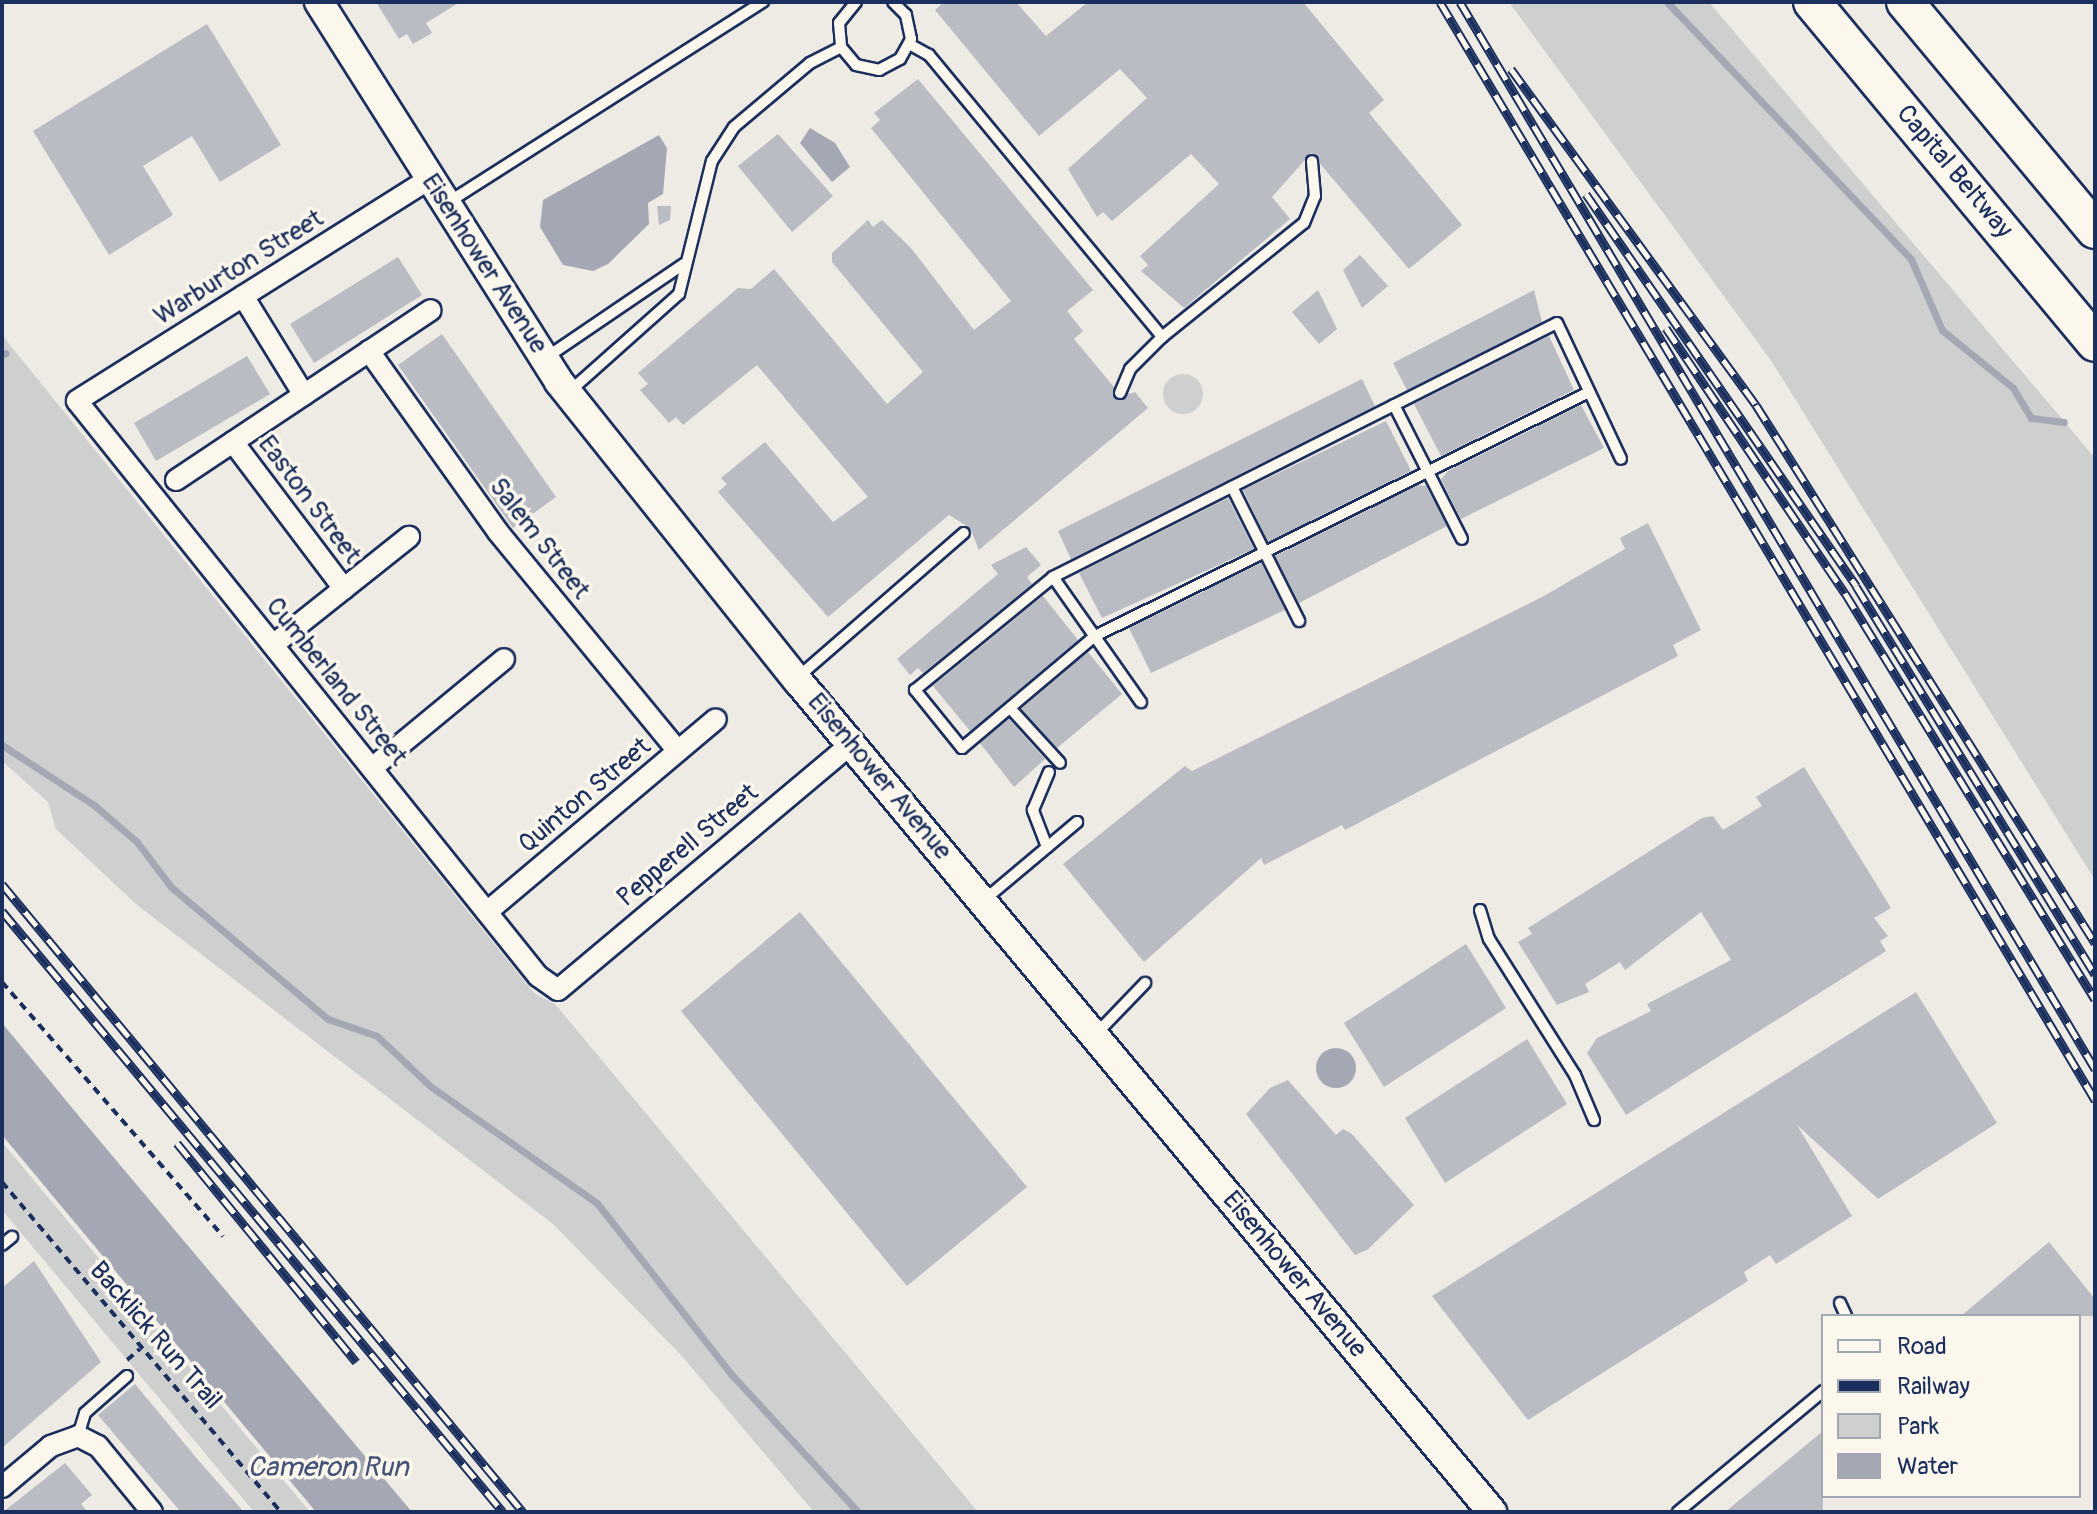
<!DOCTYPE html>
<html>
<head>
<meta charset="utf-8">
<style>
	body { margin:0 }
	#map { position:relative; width:2097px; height:1514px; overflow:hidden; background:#eeebe4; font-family:Pangolin,sans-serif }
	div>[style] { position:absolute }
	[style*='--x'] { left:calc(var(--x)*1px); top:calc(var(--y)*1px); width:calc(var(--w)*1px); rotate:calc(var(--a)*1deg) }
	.green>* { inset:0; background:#cecfcf }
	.round { border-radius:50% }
	.water>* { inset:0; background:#a3a8b4 }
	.stream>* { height:7px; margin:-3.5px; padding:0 3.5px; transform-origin:3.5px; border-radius:3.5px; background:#a3a8b4 }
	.building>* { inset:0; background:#b9bcc3 }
	.path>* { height:4px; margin-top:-2px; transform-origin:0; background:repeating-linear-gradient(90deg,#1b2f5e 0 8px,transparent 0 14px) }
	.roads { filter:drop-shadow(2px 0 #1b2f5e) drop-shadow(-2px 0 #1b2f5e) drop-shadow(0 2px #1b2f5e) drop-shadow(0 -2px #1b2f5e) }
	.lane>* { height:10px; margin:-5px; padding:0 5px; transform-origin:5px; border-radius:5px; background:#fbf7ec }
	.street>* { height:20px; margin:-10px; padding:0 10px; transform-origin:10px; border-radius:10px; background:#fbf7ec }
	.secondary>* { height:28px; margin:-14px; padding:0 14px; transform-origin:14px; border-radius:14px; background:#fbf7ec }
	.highway>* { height:36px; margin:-18px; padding:0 18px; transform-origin:18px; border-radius:18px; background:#fbf7ec }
	.rail>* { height:9px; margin-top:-4.5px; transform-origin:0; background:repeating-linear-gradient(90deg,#fbf7ec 0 18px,#1b2f5e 0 36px); box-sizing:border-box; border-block:2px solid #1b2f5e }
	span { translate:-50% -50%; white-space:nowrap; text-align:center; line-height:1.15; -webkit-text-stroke:7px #fbf7ec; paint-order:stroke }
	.street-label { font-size:26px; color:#1b2f5e }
	.water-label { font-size:28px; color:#445378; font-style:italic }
	.frame { position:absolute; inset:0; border:4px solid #1b2f5e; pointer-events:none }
	.legend { position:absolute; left:1821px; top:1314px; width:260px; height:184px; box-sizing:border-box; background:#fbf7ec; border:2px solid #a1a7b3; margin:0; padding:10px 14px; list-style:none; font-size:24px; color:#1b2f5e }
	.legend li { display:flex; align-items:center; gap:16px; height:40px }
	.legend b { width:40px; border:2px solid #a1a7b3 }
</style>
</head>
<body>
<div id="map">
	<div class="green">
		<i style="clip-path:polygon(1509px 2px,1709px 2px,2095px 458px,2095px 880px,1772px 362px)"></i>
		<i style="clip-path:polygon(2px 335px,534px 993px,555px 1004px,978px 1512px,814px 1512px,681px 1355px,553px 1224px,137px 905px,56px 829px,48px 802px,2px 761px)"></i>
		<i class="round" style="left:1163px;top:374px;width:40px;height:40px"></i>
		<i style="clip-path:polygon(2px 1142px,310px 1512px,254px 1512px,2px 1210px)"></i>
	</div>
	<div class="water">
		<i style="clip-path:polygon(810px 128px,835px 143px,850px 167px,832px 182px,800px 143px)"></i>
		<i style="clip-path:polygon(659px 135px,667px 148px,663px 194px,648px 203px,649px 224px,608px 264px,593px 271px,563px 265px,540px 227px,543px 200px)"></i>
		<i style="clip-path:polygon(2px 1023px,78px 1115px,412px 1512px,316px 1512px,2px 1135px)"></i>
		<i class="round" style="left:1316px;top:1048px;width:40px;height:40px"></i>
	</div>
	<div class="stream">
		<i style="--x:1667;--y:2;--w:354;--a:46.5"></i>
		<i style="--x:1911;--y:259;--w:77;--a:66.4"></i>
		<i style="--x:1942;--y:330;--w:92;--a:39.2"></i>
		<i style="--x:2013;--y:388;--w:35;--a:59"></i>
		<i style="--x:2031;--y:418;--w:33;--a:7"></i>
		<i style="--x:2;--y:355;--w:4;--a:-27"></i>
		<i style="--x:2;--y:745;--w:110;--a:33.1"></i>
		<i style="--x:94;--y:805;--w:57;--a:40.7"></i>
		<i style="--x:137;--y:842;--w:56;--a:52.9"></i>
		<i style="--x:171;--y:887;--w:205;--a:40.1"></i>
		<i style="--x:328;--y:1019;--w:52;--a:19.1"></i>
		<i style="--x:377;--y:1036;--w:73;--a:43.3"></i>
		<i style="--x:430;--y:1086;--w:204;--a:35"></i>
		<i style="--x:597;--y:1203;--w:219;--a:51.9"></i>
		<i style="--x:732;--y:1375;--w:186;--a:47.4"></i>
	</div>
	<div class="building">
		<i style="clip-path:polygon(376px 2px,460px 2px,426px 23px,432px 33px,413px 44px,407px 34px,399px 39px)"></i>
		<i style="clip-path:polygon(944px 2px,1016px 2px,1046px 36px,1088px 2px,1303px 2px,1384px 100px,1369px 113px,1462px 225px,1409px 269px,1311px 153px,1272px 197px,1290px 219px,1184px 308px,1141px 271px,1148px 265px,1140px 256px,1219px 184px,1191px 154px,1112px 221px,1103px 212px,1097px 217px,1068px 169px,1147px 98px,1120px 69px,1039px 136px,935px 10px)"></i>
		<i style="clip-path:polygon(207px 24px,281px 145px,220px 182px,192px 136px,143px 166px,173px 215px,109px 255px,33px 131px)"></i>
		<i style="clip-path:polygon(918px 79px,1093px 290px,1067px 311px,1083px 331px,1074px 339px,1114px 387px,1114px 398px,1135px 392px,1148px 408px,979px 550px,970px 528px,949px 515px,828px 617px,718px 492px,727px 484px,721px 478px,765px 442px,833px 522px,868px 497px,757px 365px,683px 425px,676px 417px,669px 423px,640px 390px,648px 384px,638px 373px,738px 288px,751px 289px,774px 269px,887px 404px,923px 372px,832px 262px,832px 253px,868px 220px,873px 227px,882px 220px,911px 248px,974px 330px,1011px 301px,871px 128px,880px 120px,874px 113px)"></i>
		<i style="clip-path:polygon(778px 134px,833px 196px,792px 232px,738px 166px)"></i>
		<i style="clip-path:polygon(657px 206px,671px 206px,670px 220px,659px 225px)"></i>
		<i style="clip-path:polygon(1360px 255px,1388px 286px,1362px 308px,1343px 270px)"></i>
		<i style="clip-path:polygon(398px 257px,422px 295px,314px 363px,290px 324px)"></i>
		<i style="clip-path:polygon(1318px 290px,1337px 329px,1319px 344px,1292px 312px)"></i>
		<i style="clip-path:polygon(1534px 290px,1542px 322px,1407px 390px,1393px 363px)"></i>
		<i style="clip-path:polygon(442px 334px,556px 497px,513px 528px,398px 365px)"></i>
		<i style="clip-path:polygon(1549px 336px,1574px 390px,1441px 456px,1414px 404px)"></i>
		<i style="clip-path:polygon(247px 356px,270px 394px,156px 461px,134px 423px)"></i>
		<i style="clip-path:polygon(1362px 379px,1375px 406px,1071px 559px,1058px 531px)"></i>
		<i style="clip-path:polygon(1581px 405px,1604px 448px,1461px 519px,1441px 479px,1448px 471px)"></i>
		<i style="clip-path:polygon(1386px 421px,1411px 471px,1268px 542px,1243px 490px)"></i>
		<i style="clip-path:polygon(1418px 485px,1426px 486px,1447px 526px,1299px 603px,1275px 556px)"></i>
		<i style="clip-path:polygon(1228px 498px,1254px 549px,1102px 618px,1079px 573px)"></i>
		<i style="clip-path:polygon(1648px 523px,1701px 630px,1673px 645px,1678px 656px,1345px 830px,1342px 825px,1264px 865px,1261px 858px,1144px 962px,1063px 864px,1185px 766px,1192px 771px,1542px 597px,1625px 549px,1620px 538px)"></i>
		<i style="clip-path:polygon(1026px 547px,1041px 565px,1027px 577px,1032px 584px,923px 673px,918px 668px,910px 675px,897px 659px,998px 574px,991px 565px)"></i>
		<i style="clip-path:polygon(1261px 563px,1285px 610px,1151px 673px,1129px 628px)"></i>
		<i style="clip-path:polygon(1043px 596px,1078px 640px,970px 731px,933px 686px)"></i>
		<i style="clip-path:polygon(1088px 652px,1122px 694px,1057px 748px,1021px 709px)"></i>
		<i style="clip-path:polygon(1009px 719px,1045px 759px,1014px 787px,980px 743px)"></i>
		<i style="clip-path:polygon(1804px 767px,1891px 908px,1874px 918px,1888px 936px,1880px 941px,1886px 951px,1626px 1115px,1587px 1053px,1597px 1038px,1651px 1011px,1647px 1004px,1731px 960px,1701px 912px,1625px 970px,1620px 962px,1585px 984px,1589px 992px,1557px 1005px,1518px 942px,1532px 934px,1528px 928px,1702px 818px,1713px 816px,1723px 830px,1762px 806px,1756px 797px)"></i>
		<i style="clip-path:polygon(800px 912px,1027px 1187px,907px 1286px,681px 1011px)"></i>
		<i style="clip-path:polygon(1466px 944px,1506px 1008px,1384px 1087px,1344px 1023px)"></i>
		<i style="clip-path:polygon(1916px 992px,1997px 1123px,1878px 1199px,1797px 1125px,1852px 1216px,1776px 1264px,1770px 1255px,1744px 1272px,1748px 1281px,1528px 1420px,1432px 1296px)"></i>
		<i style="clip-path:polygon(1527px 1039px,1567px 1104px,1445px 1183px,1405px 1118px)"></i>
		<i style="clip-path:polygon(1288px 1080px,1336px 1135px,1343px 1129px,1352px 1134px,1414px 1205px,1367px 1250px,1355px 1255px,1246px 1114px,1270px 1088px)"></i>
		<i style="clip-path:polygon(2049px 1242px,2095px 1299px,2095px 1316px,1961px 1316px)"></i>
		<i style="clip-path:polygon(34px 1261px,101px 1362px,2px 1448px,2px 1288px)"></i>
		<i style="clip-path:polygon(135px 1384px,199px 1461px,244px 1512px,181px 1512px,143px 1468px,98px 1415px)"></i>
		<i style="clip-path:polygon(1823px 1431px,1823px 1512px,1725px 1512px)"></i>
		<i style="clip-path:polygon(65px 1463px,92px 1495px,81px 1504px,88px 1512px,3px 1512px)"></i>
	</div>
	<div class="path">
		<i style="--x:2;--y:982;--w:337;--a:49"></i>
		<i style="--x:2;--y:1182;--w:432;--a:49.8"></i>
		<i style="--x:127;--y:1360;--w:17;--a:-40"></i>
	</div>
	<div class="roads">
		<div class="lane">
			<i style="--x:856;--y:2;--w:27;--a:129"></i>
			<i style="--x:839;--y:23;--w:24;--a:85"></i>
			<i style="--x:841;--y:47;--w:23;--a:50"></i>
			<i style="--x:856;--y:65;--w:24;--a:12"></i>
			<i style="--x:879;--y:70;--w:24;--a:-28"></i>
			<i style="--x:900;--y:59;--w:23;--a:-61"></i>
			<i style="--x:911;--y:39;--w:25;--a:-102"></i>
			<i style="--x:906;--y:15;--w:18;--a:-135"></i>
			<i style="--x:909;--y:44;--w:23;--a:29"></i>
			<i style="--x:929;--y:55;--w:366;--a:50.4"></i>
			<i style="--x:1162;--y:337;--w:182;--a:-38.8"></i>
			<i style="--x:1304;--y:223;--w:29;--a:-68"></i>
			<i style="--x:1315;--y:196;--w:35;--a:-95"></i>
			<i style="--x:447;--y:203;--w:375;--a:-32.5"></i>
			<i style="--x:547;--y:357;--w:166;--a:-34.2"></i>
			<i style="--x:570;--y:391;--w:146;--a:-41.7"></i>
			<i style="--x:679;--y:294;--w:137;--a:-76.1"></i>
			<i style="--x:712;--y:161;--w:40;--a:-57.1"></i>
			<i style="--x:734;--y:127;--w:99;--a:-40.1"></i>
			<i style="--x:810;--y:63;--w:35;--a:-27"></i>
			<i style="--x:1589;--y:392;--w:551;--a:153.71"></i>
			<i style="--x:1095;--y:636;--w:174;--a:139.9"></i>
			<i style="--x:962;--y:748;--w:75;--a:-129"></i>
			<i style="--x:915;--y:690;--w:178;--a:-39.3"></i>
			<i style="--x:1053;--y:577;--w:564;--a:-26.75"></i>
			<i style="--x:1557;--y:323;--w:150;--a:64.8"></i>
			<i style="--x:1120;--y:393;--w:26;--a:-67"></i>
			<i style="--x:1130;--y:369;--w:45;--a:-45"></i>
			<i style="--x:1394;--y:405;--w:150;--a:63.1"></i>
			<i style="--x:1232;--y:487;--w:150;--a:63.4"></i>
			<i style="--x:1053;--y:577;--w:153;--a:54.9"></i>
			<i style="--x:797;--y:678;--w:221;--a:-41"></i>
			<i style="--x:1010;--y:708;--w:74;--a:47.7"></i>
			<i style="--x:1047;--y:847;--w:40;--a:-111"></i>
			<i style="--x:1033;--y:810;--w:41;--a:-67.2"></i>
			<i style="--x:983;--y:901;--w:123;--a:-40"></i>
			<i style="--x:1480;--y:910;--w:30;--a:73"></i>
			<i style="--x:1489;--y:939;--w:161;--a:57.7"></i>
			<i style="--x:1575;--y:1075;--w:49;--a:67.1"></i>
			<i style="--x:1096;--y:1034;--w:71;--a:-46.1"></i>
			<i style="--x:2;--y:1245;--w:13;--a:-39"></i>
			<i style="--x:1840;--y:1303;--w:14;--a:65"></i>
			<i style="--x:78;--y:1436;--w:24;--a:-73"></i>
			<i style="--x:85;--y:1413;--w:56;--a:-41.4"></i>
			<i style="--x:1678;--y:1512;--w:189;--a:-39.8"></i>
		</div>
		<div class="street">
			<i style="--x:429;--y:179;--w:416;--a:147.8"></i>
			<i style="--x:77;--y:401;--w:737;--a:51.28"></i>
			<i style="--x:538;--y:976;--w:24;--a:35"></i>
			<i style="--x:558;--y:990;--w:384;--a:-40"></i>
			<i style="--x:243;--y:296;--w:116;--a:58.4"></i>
			<i style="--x:369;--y:351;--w:222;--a:54.5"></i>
			<i style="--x:498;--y:532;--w:283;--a:50.6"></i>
			<i style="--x:233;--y:442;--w:184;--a:52.9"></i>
			<i style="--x:176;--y:480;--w:306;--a:-33.7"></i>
			<i style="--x:273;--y:645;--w:174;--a:-38.5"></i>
			<i style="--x:372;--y:768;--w:171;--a:-39.5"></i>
			<i style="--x:487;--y:912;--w:299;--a:-40.1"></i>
			<i style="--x:2;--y:1487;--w:64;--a:-39.9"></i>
			<i style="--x:51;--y:1446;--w:29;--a:-20"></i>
			<i style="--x:78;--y:1436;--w:22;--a:27"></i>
			<i style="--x:98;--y:1446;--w:85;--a:50.7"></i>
		</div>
		<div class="secondary">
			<i style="--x:319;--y:2;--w:449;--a:57.7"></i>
			<i style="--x:559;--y:382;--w:383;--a:51.4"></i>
			<i style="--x:798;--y:681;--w:1083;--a:50.13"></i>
		</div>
		<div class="highway">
			<i style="--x:1812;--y:2;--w:443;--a:50.3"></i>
			<i style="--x:1905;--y:2;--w:297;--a:50.2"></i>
		</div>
	</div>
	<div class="rail">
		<i style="--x:1440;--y:2;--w:1279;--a:59.18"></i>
		<i style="--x:1460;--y:2;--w:1242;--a:59.24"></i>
		<i style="--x:1511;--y:69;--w:416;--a:53.9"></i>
		<i style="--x:1756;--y:405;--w:636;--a:57.78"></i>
		<i style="--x:1586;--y:194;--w:476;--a:55.4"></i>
		<i style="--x:1856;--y:586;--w:456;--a:58.4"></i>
		<i style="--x:1666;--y:328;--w:320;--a:56"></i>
		<i style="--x:1845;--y:593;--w:477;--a:58.4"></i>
		<i style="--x:2;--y:884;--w:816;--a:50.32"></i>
		<i style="--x:2;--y:911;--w:782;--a:50.19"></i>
		<i style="--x:177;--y:1143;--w:283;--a:50.7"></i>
	</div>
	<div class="street-label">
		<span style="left:1954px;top:172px;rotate:50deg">Capital Beltway</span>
		<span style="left:484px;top:264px;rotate:57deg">Eisenhower Avenue</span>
		<span style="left:239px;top:268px;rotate:-32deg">Warburton Street</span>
		<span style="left:309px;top:500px;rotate:53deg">Easton Street</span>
		<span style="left:539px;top:539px;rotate:52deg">Salem Street</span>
		<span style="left:336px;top:682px;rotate:51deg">Cumberland Street</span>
		<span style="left:879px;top:777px;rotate:50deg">Eisenhower Avenue</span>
		<span style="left:585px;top:796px;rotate:-40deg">Quinton Street</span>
		<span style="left:688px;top:846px;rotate:-40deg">Pepperell Street</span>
		<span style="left:1294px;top:1275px;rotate:50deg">Eisenhower Avenue</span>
		<span style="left:155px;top:1336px;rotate:49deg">Backlick Run Trail</span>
	</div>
	<div class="water-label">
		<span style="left:328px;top:1468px">Cameron Run</span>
	</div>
	<div class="frame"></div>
	<ul class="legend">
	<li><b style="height:10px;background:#fbf7ec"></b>Road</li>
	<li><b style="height:10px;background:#1b2f5e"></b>Railway</li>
	<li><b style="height:22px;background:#cecfcf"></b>Park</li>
	<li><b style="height:22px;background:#a3a8b4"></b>Water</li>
	</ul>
</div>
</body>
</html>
